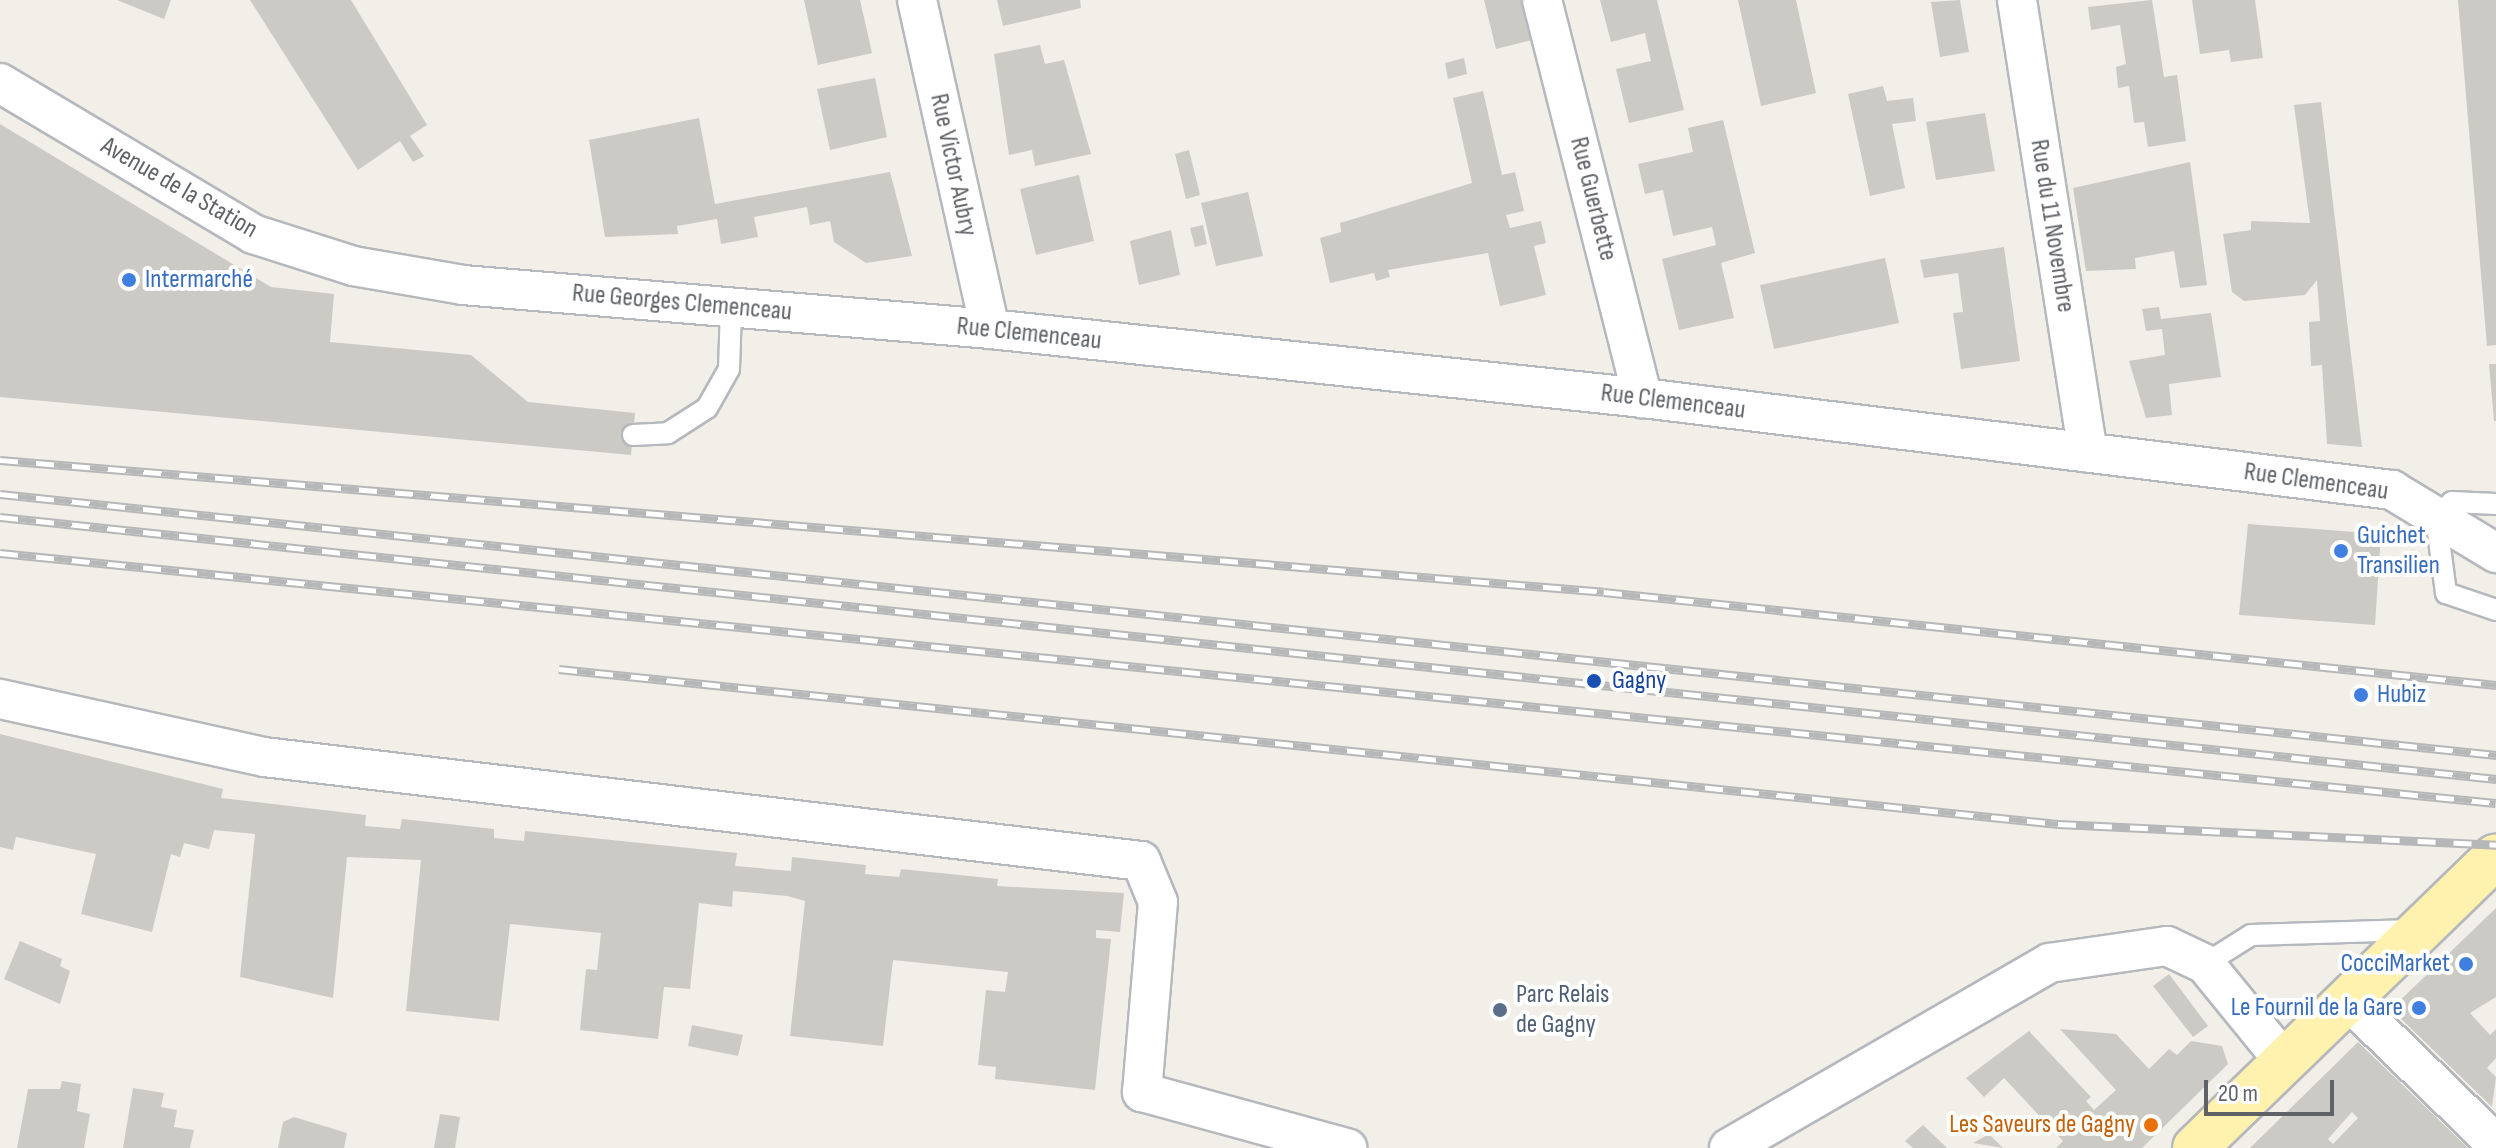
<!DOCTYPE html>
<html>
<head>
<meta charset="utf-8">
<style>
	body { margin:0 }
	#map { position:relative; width:2496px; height:1148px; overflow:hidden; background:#f1efe8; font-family:"Sofia Sans Condensed",sans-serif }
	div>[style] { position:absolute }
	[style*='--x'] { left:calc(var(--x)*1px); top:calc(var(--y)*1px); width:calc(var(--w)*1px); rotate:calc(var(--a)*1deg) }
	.building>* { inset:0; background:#cccac5 }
	.roads { filter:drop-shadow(2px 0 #b5b8bc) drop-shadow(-2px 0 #b5b8bc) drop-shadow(0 2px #b5b8bc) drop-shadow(0 -2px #b5b8bc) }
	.lane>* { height:20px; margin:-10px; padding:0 10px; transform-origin:10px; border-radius:10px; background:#fff }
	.street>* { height:38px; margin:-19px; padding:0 19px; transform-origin:19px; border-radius:19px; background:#fff }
	.primary>* { height:44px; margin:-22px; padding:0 22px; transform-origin:22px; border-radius:22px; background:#fff2af }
	.rail>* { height:9px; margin-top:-4.5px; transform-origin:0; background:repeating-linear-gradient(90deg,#fff 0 18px,#b6b7b8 0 36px); box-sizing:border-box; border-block:2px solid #b6b7b8 }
	.dots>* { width:22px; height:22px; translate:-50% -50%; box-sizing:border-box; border:4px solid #fff; border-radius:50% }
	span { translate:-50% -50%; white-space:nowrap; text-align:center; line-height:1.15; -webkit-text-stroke:8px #fff; paint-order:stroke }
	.street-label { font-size:26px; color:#5f6368 }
	.shop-label { font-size:26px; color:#366cbe }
	.left { translate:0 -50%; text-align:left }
	.right { translate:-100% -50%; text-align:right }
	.transit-label { font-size:26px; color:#164399 }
	.service-label { font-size:26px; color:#4e5e75 }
	.food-label { font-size:26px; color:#c56008 }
	.scale { position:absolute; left:2204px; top:1080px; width:130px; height:36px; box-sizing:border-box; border:4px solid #5f6368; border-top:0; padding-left:10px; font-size:24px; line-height:28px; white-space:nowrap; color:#5f6368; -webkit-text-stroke:6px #fff; paint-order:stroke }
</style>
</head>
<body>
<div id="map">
	<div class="building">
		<i style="clip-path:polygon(117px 0,171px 0,164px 19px)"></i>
		<i style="clip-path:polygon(250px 0,351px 0,427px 125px,410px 136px,424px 156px,413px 162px,400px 141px,358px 170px)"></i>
		<i style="clip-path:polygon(804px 0,860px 0,872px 53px,818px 65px)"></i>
		<i style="clip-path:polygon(997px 0,1080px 0,1081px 8px,1003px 26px)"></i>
		<i style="clip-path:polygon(1484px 0,1522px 0,1532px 40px,1496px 49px)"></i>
		<i style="clip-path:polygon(1600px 0,1657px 0,1684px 110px,1629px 123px,1616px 69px,1651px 61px,1645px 33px,1611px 42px)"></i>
		<i style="clip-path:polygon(1738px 0,1796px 0,1816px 93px,1761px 106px)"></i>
		<i style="clip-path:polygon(1960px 0,1969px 52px,1940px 57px,1931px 2px)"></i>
		<i style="clip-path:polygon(2152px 0,2164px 77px,2177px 75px,2186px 141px,2148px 147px,2144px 122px,2134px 123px,2129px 86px,2118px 88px,2116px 67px,2126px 64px,2120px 25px,2091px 30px,2088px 7px)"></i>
		<i style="clip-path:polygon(2192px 0,2255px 0,2263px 58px,2231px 62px,2229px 50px,2200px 54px)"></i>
		<i style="clip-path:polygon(2458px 0,2496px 0,2496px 345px,2487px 346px)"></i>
		<i style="clip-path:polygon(1040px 45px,1045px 64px,1064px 60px,1091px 154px,1035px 166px,1032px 150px,1009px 155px,994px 54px)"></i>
		<i style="clip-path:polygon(1464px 58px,1467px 74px,1448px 79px,1445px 63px)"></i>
		<i style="clip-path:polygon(875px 78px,887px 137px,830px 150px,817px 89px)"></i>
		<i style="clip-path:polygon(1883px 86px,1887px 101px,1913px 98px,1916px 121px,1892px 124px,1905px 188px,1870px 196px,1848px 94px)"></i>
		<i style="clip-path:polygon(1483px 91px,1502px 175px,1515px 172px,1524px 211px,1506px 215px,1510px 228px,1541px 221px,1546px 243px,1534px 246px,1546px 295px,1500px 306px,1488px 253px,1388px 270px,1390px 277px,1376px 281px,1374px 273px,1330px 283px,1320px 238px,1341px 232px,1340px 223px,1472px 183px,1453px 98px)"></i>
		<i style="clip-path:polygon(2321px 102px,2329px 169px,2362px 447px,2327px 444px,2322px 365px,2311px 366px,2309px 322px,2320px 321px,2317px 280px,2305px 295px,2244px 301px,2232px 292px,2223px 234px,2251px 230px,2251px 221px,2310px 223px,2294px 105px)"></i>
		<i style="clip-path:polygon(1985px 113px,1995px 171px,1936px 180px,1926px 122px)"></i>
		<i style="clip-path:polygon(699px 118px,715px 204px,890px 172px,912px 256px,866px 263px,834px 242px,830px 221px,810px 225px,807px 207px,754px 217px,758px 237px,721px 244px,717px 219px,677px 226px,678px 234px,605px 237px,589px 140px)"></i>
		<i style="clip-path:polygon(1723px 120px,1755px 253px,1721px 263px,1734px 318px,1679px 330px,1662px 259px,1716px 245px,1712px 227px,1673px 236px,1663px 190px,1645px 194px,1638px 164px,1693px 152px,1688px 128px)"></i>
		<i style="clip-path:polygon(0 124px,271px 287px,334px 294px,330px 342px,471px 355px,528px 402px,635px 413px,631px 455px,0 397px)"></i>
		<i style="clip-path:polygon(1189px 150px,1200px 195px,1186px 199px,1175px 154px)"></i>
		<i style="clip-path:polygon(2190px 162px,2207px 285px,2180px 288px,2174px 251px,2135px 258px,2136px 269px,2086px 271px,2073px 188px)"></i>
		<i style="clip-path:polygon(1079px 175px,1094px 241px,1036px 255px,1020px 189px)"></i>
		<i style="clip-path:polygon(1248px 192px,1263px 256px,1216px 266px,1201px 203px)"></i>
		<i style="clip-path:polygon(1203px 225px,1207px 244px,1195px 247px,1190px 228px)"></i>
		<i style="clip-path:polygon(1171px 230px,1180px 275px,1139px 285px,1130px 241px)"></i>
		<i style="clip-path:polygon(2004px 247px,2020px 361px,1961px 369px,1953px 313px,1963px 312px,1958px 273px,1924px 278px,1920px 260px)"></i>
		<i style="clip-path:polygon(1885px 258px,1899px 323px,1774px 349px,1760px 285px)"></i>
		<i style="clip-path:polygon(2159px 307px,2161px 319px,2211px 313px,2221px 377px,2169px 384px,2172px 415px,2146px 418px,2129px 361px,2165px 355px,2162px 329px,2146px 331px,2142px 309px)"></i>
		<i style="clip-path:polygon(2489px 364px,2496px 364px,2496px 421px,2494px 421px)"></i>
		<i style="clip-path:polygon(2248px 524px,2381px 534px,2375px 625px,2239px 615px)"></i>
		<i style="clip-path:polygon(0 734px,223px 789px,221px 798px,366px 815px,365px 826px,400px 829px,402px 819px,494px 829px,494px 838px,524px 841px,525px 831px,737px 853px,735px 866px,791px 871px,792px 857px,866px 865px,865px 874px,899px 877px,901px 869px,998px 879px,997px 886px,1124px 893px,1120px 932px,1096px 930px,1096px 938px,1111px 939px,1095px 1090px,995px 1079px,996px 1067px,978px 1065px,986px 990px,1005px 992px,1008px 972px,893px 960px,883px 1046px,790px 1036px,805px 901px,787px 896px,733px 891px,732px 907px,699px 903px,690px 989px,664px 987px,658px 1039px,580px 1030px,586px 969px,597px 970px,601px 933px,510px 924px,499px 1021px,406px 1011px,421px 860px,347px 857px,333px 998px,240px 977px,255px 834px,214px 830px,209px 849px,184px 843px,180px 857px,171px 854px,152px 932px,81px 914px,96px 854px,16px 837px,13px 850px,0 847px)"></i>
		<i style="clip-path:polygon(2496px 908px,2496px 997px,2470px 1013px,2490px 1035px,2496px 1029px,2496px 1058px,2487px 1068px,2496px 1077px,2492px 1107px,2391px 1009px)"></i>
		<i style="clip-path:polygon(20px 941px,62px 959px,60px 966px,70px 971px,60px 1004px,4px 979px)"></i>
		<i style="clip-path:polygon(2169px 974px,2208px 1026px,2193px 1037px,2153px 986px)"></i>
		<i style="clip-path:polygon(692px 1025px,743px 1035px,738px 1056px,688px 1046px)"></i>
		<i style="clip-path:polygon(2060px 1029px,2116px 1034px,2149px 1069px,2169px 1049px,2177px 1055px,2191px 1041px,2222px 1046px,2228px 1064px,2142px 1148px,2056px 1148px,2063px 1141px,2004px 1078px,1984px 1097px,1966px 1078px,2029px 1031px,2091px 1097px,2086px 1101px,2094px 1110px,2116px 1090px)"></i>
		<i style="clip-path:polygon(evenodd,2358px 1042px,2468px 1148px,2250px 1148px,2358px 1042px,2352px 1112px,2358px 1118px,2333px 1144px,2328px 1139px,2352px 1112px)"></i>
		<i style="clip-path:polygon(62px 1081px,81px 1084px,77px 1111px,90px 1114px,84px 1148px,17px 1148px,28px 1089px,60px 1089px)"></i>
		<i style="clip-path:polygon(133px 1088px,164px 1093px,161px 1107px,177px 1110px,174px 1127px,194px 1130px,190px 1148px,123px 1148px)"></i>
		<i style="clip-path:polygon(440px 1114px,460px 1117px,455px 1148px,434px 1148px)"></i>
		<i style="clip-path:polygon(294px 1117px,347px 1133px,344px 1148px,278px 1148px,283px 1122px)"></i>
		<i style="clip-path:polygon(1923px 1125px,1947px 1148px,1913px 1148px,1905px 1141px)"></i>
		<i style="clip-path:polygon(1989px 1134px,2003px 1148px,1973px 1143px)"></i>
	</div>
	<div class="roads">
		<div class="lane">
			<i style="--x:633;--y:435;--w:35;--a:-3"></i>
			<i style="--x:668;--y:433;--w:46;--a:-32.7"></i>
			<i style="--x:707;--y:408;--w:45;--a:-60.6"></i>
			<i style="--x:729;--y:369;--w:61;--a:-88.1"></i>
			<i style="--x:2496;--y:504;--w:44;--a:-177.4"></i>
			<i style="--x:2452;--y:502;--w:22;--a:137"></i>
			<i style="--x:2436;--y:517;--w:77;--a:82.5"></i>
			<i style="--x:2446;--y:593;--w:53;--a:18.8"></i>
			<i style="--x:2205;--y:964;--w:54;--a:-32.2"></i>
			<i style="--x:2251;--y:935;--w:162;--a:-1.8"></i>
		</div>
		<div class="street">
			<i style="--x:917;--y:0;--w:337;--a:77.5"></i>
			<i style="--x:1542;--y:0;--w:411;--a:75.8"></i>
			<i style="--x:2017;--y:0;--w:458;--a:81.1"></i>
			<i style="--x:0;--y:83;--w:295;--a:30.8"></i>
			<i style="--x:253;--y:234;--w:105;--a:17.7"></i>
			<i style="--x:353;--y:266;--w:112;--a:9.8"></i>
			<i style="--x:463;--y:285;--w:529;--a:4.77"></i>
			<i style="--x:990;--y:329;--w:657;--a:6.03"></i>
			<i style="--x:1643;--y:398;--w:755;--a:7"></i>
			<i style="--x:2392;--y:490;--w:122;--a:31.2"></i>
			<i style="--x:0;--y:699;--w:270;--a:12.4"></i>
			<i style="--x:264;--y:757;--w:883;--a:6.76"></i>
			<i style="--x:1141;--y:861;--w:44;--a:67.5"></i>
			<i style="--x:1158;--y:902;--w:191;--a:94.8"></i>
			<i style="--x:1142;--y:1092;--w:213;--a:15.3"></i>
			<i style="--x:2348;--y:1000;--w:206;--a:44.2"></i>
			<i style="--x:1729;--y:1148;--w:370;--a:-30"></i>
			<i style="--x:2049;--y:963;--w:119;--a:-8.2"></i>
			<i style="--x:2167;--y:946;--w:42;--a:25.3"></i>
			<i style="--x:2205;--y:964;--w:127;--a:50.8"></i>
		</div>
		<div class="primary">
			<i style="--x:2195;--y:1148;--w:419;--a:-44.1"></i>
		</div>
	</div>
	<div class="rail">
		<i style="--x:0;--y:460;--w:1609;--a:4.7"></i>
		<i style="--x:1604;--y:592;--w:897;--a:5.95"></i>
		<i style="--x:0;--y:494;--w:2510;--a:5.97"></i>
		<i style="--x:0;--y:517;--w:2510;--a:5.99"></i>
		<i style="--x:0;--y:553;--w:2508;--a:5.72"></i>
		<i style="--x:559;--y:669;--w:1507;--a:5.9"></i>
		<i style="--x:2058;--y:824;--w:439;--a:2.7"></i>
	</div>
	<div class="dots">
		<i style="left:129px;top:280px;background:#3f7fe0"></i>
		<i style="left:2341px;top:551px;background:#3f7fe0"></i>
		<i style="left:1594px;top:681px;background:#1a4fb4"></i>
		<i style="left:2361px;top:695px;background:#3f7fe0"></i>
		<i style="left:2466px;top:964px;background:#3f7fe0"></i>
		<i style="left:2419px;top:1008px;background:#3f7fe0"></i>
		<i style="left:1500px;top:1010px;background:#5c6f8a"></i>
		<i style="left:2151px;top:1125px;background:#e8710a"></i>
	</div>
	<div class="street-label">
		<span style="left:953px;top:165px;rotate:78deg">Rue Victor Aubry</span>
		<span style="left:179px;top:188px;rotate:30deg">Avenue de la Station</span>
		<span style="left:1593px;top:199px;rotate:76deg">Rue Guerbette</span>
		<span style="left:2052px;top:226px;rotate:81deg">Rue du 11 Novembre</span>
		<span style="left:682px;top:303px;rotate:5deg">Rue Georges Clemenceau</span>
		<span style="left:1029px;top:334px;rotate:6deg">Rue Clemenceau</span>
		<span style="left:1673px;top:402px;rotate:7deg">Rue Clemenceau</span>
		<span style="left:2316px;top:482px;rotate:8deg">Rue Clemenceau</span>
	</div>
	<div class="shop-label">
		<span class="left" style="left:145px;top:280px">Intermarché</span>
		<span class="left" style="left:2357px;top:551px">Guichet<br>Transilien</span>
		<span class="left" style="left:2377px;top:695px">Hubiz</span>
		<span class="right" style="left:2450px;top:964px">CocciMarket</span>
		<span class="right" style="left:2403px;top:1008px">Le Fournil de la Gare</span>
	</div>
	<div class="transit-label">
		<span class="left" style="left:1612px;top:681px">Gagny</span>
	</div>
	<div class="service-label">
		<span class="left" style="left:1516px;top:1010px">Parc Relais<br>de Gagny</span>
	</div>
	<div class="food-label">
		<span class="right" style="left:2135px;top:1125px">Les Saveurs de Gagny</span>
	</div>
	<div class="scale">20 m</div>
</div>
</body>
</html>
